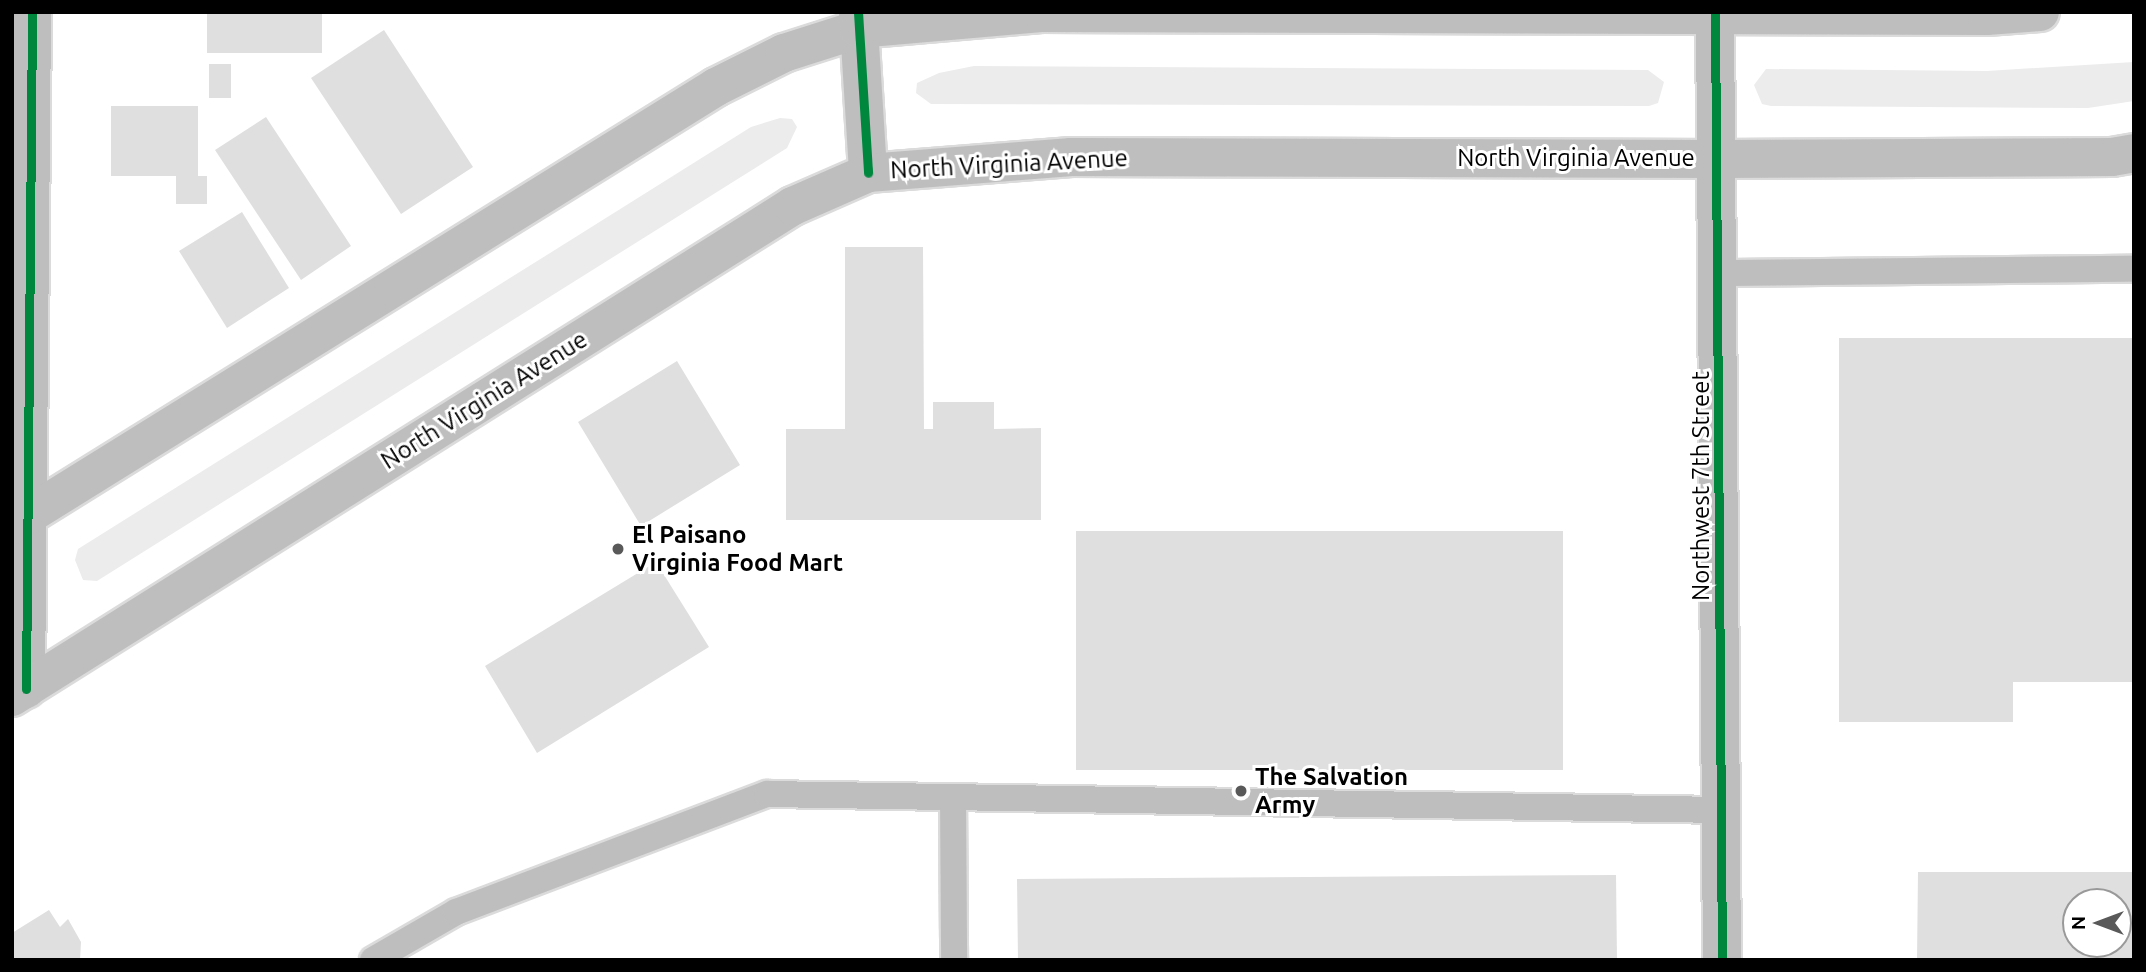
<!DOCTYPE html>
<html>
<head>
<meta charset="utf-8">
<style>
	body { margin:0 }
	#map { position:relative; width:2146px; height:972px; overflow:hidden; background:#fff; font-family:Ubuntu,sans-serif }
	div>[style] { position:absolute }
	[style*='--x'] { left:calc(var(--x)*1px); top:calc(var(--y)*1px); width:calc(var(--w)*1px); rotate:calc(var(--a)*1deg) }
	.green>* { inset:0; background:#ececec }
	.building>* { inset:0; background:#dfdfdf }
	.roads { filter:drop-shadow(2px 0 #dbdbdb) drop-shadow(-2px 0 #dbdbdb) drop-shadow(0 2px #dbdbdb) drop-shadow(0 -2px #dbdbdb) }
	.lane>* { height:26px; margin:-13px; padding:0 13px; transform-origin:13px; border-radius:13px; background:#bebebe }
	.street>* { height:38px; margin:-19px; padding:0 19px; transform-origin:19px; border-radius:19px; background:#bebebe }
	.primary>* { height:38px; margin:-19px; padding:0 19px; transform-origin:19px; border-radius:19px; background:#bebebe }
	.cycleway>* { height:9px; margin:-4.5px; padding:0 4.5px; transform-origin:4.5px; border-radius:4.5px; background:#00873e }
	.dots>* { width:19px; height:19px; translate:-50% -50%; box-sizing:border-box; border:4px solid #fff; border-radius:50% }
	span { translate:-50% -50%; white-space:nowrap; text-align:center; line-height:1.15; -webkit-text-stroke:6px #fff; paint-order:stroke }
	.street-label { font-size:24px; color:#000 }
	.poi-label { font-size:24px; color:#000; font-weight:700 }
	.left { translate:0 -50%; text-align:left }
	.frame { position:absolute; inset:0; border:14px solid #000; pointer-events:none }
	.north { position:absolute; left:2062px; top:888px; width:70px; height:70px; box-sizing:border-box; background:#fff; border:2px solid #999; border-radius:50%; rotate:270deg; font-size:19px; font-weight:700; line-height:28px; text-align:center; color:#000 }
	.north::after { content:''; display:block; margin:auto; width:24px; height:32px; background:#595959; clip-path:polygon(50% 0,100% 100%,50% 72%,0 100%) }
</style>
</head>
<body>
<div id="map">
	<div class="green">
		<i style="clip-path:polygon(2134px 62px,2134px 101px,2088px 108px,1771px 106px,1762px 104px,1754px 85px,1766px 69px,1987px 71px)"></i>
		<i style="clip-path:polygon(974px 66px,1648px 70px,1664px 82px,1658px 103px,1649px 106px,931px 104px,916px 93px,917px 83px,939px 73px)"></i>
		<i style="clip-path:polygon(780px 118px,792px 119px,797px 127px,787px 148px,97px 581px,83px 580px,75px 560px,78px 549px,751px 127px)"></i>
	</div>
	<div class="building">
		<i style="clip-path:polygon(207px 12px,322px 12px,322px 53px,207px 53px)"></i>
		<i style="clip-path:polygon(384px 30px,473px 167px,401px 214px,311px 78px)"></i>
		<i style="clip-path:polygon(209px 64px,231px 64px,231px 98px,209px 98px)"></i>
		<i style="clip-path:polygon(111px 106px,198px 106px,198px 176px,207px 176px,207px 204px,176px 204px,176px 176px,111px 176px)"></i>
		<i style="clip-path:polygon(266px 117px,351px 246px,301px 280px,215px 150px)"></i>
		<i style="clip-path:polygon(242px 212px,289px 288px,227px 328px,179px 251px)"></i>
		<i style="clip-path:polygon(845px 247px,923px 247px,924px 429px,933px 429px,933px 402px,994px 402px,994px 429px,1041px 428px,1041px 520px,786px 520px,786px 429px,845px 429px)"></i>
		<i style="clip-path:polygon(1839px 338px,2134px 338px,2134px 682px,2013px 682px,2013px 722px,1839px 722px)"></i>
		<i style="clip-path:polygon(677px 361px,740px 465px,641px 526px,578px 422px)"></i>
		<i style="clip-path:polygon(1076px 531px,1563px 531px,1563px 770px,1076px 770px)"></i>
		<i style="clip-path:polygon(656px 562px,709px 647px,537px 753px,485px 666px)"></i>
		<i style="clip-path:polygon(evenodd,1918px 872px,2134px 872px,2134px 960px,1917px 960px,1918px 872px,2076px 902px,2118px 902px,2118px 944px,2076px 944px,2076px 902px)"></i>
		<i style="clip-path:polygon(1616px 875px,1617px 960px,1018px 960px,1017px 879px)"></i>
		<i style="clip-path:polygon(49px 910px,60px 927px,68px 919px,81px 942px,80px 960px,12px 960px,12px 933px)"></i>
	</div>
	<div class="roads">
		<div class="lane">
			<i style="--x:1719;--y:273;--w:415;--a:-0.6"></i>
			<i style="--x:953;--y:798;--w:162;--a:89.6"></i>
			<i style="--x:373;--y:960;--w:96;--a:-30"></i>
			<i style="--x:456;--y:912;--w:333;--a:-20.8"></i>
			<i style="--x:767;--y:794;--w:954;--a:0.96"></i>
		</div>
		<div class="street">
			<i style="--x:858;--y:12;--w:161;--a:86.4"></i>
			<i style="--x:1715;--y:12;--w:948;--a:89.58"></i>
			<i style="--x:26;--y:689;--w:677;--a:-89.49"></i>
		</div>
		<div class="primary">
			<i style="--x:12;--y:525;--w:829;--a:-31.89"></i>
			<i style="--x:716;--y:87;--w:76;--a:-26.6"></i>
			<i style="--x:784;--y:53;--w:79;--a:-17.7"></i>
			<i style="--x:859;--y:29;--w:184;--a:-5"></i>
			<i style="--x:1042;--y:13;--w:945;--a:0.18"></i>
			<i style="--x:1987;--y:16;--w:53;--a:-4.3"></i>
			<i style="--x:12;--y:697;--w:923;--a:-32.16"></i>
			<i style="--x:793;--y:206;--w:82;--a:-23.7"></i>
			<i style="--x:868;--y:173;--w:204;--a:-4.5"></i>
			<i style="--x:1071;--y:157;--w:647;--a:0.18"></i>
			<i style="--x:1718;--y:159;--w:394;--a:-0.3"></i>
			<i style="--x:2112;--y:157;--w:22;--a:-10"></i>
		</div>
	</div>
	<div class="cycleway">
		<i style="--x:858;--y:12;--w:161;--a:86.4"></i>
		<i style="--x:1715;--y:12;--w:948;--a:89.58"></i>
		<i style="--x:26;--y:689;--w:677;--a:-89.49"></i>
	</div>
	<div class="dots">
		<i style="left:618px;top:549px;background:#595959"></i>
		<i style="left:1241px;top:791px;background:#595959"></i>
	</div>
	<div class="street-label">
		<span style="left:1576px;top:158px">North Virginia Avenue</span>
		<span style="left:1009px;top:164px;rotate:-3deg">North Virginia Avenue</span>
		<span style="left:484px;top:400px;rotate:-32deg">North Virginia Avenue</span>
		<span style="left:1701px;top:486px;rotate:-90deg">Northwest 7th Street</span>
	</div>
	<div class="poi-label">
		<span class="left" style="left:632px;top:549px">El Paisano<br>Virginia Food Mart</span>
		<span class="left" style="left:1255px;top:791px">The Salvation<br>Army</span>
	</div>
	<div class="frame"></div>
	<div class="north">N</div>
</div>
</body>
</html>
